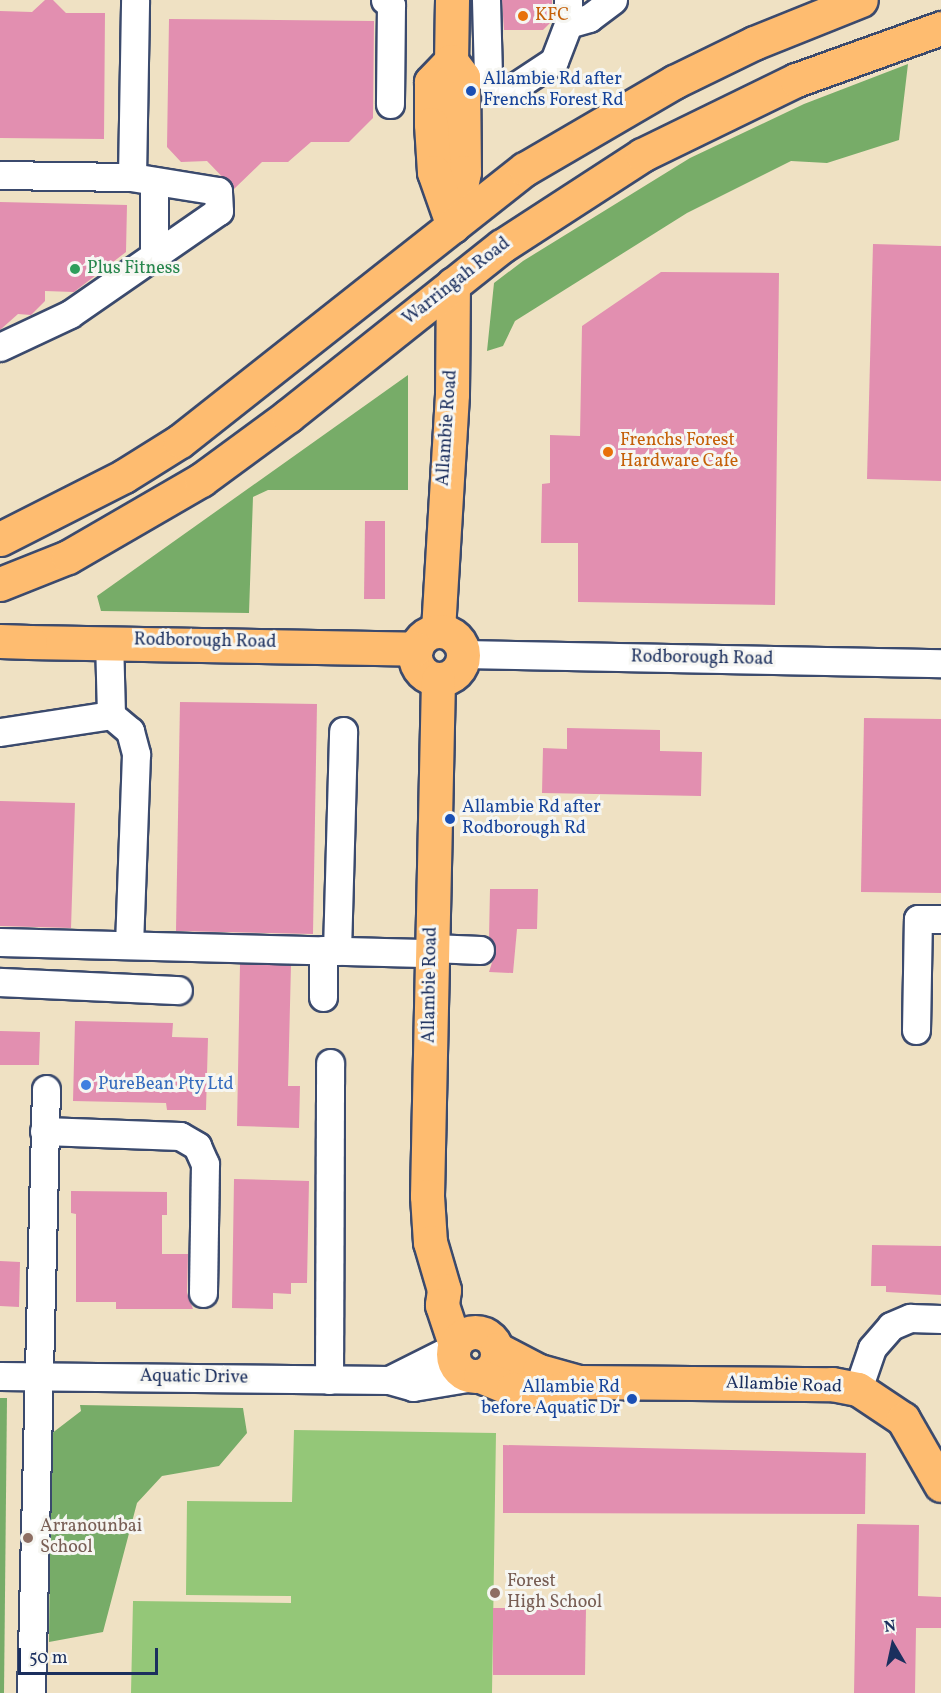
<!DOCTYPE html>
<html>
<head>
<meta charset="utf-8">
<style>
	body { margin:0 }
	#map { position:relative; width:941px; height:1693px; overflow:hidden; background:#efe1c3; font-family:Vollkorn,serif }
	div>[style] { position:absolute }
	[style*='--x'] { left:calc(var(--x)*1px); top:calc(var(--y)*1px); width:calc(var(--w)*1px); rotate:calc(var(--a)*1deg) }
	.green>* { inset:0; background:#94c778 }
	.forest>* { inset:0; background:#77ac68 }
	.building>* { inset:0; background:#e28fb0 }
	.roads { filter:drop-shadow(2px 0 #3b4a6d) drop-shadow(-2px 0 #3b4a6d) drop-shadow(0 2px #3b4a6d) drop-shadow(0 -2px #3b4a6d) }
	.minor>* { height:27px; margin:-13.5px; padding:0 13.5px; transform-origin:13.5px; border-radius:13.5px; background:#fff }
	.major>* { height:33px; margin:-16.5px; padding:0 16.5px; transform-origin:16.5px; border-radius:16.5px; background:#febc70 }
	.major>.ring { margin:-16.5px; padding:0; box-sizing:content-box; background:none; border:33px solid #febc70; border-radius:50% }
	.highway>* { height:33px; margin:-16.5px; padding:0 16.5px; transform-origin:16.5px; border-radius:16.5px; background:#febc70 }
	.dots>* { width:16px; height:16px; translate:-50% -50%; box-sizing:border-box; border:3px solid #f6f6f2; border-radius:50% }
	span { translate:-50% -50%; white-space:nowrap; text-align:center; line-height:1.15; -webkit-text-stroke:6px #f6f6f2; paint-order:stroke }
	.food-label { font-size:18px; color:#c56008 }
	.left { translate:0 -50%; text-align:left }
	.transit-label { font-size:18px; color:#164399 }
	.right { translate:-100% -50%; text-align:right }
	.leisure-label { font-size:18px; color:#27864d }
	.street-label { font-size:18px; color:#1b2f5e }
	.shop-label { font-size:18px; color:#366cbe }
	.education-label { font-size:18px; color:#785e54 }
	.north { position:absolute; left:863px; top:1615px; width:60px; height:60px; -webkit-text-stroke:4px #f6f6f2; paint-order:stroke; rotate:351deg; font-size:16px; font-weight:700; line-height:24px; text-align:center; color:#1b2f5e }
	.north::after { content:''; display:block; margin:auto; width:21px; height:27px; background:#1b2f5e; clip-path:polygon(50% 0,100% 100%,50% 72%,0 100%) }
	.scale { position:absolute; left:18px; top:1648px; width:140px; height:27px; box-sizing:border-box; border:3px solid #1b2f5e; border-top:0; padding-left:8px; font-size:18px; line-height:21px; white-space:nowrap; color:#1b2f5e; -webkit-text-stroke:4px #f6f6f2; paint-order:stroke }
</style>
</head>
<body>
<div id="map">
	<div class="green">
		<i style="clip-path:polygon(294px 1430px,496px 1433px,492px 1693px,131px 1693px,133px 1601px,291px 1603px,291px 1596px,186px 1595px,187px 1501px,292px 1502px)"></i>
	</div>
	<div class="forest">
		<i style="clip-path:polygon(908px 64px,899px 140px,827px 163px,791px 161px,687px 213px,515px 321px,503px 346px,487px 351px,494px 283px,523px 261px,690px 158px,804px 104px)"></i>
		<i style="clip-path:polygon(408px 375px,408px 490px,268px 490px,253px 497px,249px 613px,101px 611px,97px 596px)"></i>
		<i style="clip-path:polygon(0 1398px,7px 1398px,4px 1693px,0 1693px)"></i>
		<i style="clip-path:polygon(80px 1405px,243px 1408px,247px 1433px,219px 1466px,162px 1476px,137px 1503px,103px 1632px,49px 1642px,51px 1434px,81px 1411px)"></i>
	</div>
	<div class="building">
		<i style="clip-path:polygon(45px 0,53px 0,66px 13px,105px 13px,104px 139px,0 138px,0 11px,32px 12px)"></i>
		<i style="clip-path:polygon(502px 0,552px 0,552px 21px,543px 30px,504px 30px)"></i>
		<i style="clip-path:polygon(169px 19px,374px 21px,373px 118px,349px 142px,311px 142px,288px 162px,262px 162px,234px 189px,207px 161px,181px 162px,167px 147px)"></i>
		<i style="clip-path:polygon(0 202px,127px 205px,126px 252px,74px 292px,45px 291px,45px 301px,31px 315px,18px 314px,0 330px)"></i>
		<i style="clip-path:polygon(873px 244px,941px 246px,941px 481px,867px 479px)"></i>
		<i style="clip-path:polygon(661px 272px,779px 273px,775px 605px,578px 602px,578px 543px,541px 543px,542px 484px,550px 483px,550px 435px,580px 436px,582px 326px)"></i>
		<i style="clip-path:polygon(365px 521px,385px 521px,385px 599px,364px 599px)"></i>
		<i style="clip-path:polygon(180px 702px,317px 704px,313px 934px,176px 931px)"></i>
		<i style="clip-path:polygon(864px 718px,941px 719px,941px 893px,861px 892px)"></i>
		<i style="clip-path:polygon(567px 728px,660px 730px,660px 751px,702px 752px,701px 796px,542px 793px,543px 748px,567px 749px)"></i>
		<i style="clip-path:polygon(0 801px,75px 803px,71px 928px,0 926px)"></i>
		<i style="clip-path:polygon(490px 889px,538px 889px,537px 929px,517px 929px,513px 973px,489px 972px,496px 950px,489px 938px)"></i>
		<i style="clip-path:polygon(240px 964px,291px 965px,288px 1086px,300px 1086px,299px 1128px,237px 1126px)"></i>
		<i style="clip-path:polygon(75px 1021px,173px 1023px,172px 1037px,208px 1038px,206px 1110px,167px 1110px,166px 1103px,73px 1101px)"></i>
		<i style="clip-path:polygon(0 1031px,40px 1032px,39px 1065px,0 1065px)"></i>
		<i style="clip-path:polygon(234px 1179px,309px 1181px,307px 1283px,291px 1283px,291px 1294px,273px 1293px,273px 1309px,232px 1308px)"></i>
		<i style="clip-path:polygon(71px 1191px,167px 1192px,167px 1215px,162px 1215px,162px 1254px,188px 1254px,187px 1293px,193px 1309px,116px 1309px,116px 1302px,76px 1302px,76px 1214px,71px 1213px)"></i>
		<i style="clip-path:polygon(872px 1245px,941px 1246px,941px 1295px,886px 1292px,886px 1286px,871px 1286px)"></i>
		<i style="clip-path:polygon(0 1261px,20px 1262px,19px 1307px,0 1306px)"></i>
		<i style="clip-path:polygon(503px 1445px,866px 1453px,865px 1514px,503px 1513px)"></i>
		<i style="clip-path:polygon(857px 1524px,919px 1525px,918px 1596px,941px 1597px,941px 1628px,916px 1628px,915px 1693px,854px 1693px)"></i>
		<i style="clip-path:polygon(493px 1608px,586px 1608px,585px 1675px,493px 1675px)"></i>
	</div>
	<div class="roads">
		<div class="minor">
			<i style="--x:385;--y:0;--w:8;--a:40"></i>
			<i style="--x:391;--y:5;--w:99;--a:90.6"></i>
			<i style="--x:486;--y:0;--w:77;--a:88.5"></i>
			<i style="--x:488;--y:77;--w:18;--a:41"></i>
			<i style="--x:502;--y:89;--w:11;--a:-5"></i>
			<i style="--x:513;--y:88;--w:49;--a:-33.4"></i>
			<i style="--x:554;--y:61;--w:40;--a:-69"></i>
			<i style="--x:568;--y:24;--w:22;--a:-16"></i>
			<i style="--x:589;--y:18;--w:30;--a:-37"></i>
			<i style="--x:568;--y:0;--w:24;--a:90"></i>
			<i style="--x:0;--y:175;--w:132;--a:0.9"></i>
			<i style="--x:132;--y:177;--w:177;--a:-89"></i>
			<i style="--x:154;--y:258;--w:77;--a:-90"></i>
			<i style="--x:0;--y:347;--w:77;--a:-25.2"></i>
			<i style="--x:70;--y:314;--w:181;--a:-34.7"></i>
			<i style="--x:219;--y:211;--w:20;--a:-93"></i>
			<i style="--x:218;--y:191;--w:87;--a:-170.8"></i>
			<i style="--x:464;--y:654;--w:477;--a:1.1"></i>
			<i style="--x:111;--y:715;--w:25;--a:40"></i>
			<i style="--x:130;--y:731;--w:24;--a:75"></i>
			<i style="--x:136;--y:754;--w:191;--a:92.1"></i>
			<i style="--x:0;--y:732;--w:112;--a:-8.7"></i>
			<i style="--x:111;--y:715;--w:74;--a:-91.5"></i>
			<i style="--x:0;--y:942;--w:432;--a:1.5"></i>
			<i style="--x:432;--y:948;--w:48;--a:2.4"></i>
			<i style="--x:337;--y:951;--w:220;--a:-88.4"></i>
			<i style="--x:0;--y:982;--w:178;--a:2.6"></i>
			<i style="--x:323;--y:997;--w:47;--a:-90"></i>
			<i style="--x:916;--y:1030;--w:111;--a:-89"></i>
			<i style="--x:918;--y:919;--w:23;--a:0"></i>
			<i style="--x:44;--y:1131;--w:136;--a:2.1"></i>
			<i style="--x:180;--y:1136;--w:20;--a:30"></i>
			<i style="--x:197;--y:1146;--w:20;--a:66"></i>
			<i style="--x:205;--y:1164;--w:129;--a:90.9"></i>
			<i style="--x:0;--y:1376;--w:389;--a:0.6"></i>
			<i style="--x:389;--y:1380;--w:25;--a:16"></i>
			<i style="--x:413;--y:1387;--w:61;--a:-9.5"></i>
			<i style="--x:329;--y:1380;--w:317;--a:-89.8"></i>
			<i style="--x:389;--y:1380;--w:72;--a:-26.6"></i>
			<i style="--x:858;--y:1389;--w:43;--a:-71.1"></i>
			<i style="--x:872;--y:1348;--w:29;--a:-49"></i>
			<i style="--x:891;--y:1326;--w:21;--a:-23"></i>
			<i style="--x:910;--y:1318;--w:31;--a:2"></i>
			<i style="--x:31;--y:1693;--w:604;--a:-88.58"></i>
		</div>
		<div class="major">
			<i style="--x:452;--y:0;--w:61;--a:90.9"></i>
			<i style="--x:451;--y:61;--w:20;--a:53"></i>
			<i style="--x:463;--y:77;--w:95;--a:89.4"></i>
			<i style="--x:464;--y:172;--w:55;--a:101.5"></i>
			<i style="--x:451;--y:61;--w:29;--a:134"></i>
			<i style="--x:431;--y:82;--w:42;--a:90"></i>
			<i style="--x:431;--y:124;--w:48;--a:86.4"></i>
			<i style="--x:434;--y:172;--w:57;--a:70.6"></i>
			<i style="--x:438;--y:630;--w:236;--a:-86.6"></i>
			<i style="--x:452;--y:394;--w:110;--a:-89.5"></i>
			<i class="ring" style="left:415px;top:631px;width:15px;height:15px"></i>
			<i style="--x:30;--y:642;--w:386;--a:1"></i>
			<i style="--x:438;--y:679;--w:517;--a:91.22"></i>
			<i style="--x:427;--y:1196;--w:46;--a:86.3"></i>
			<i style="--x:430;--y:1242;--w:50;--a:73.7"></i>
			<i style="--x:444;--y:1290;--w:15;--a:98"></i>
			<i style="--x:442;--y:1305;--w:41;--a:71.6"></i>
			<i class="ring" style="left:453px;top:1332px;width:11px;height:11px"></i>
			<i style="--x:497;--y:1349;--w:47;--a:27.6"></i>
			<i style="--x:539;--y:1371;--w:41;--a:15.4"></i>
			<i style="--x:579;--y:1382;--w:253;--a:0.5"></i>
			<i style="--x:832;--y:1384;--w:26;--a:11"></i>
			<i style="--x:858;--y:1389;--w:54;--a:33.7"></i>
			<i style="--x:903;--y:1419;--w:76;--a:60.1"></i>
			<i style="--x:480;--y:1376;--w:35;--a:22"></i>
			<i style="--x:513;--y:1389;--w:43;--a:2.7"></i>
			<i style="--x:556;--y:1391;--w:15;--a:-20"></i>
		</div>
		<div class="highway">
			<i style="--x:0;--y:539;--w:139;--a:-26.9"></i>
			<i style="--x:124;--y:476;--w:66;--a:-32"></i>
			<i style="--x:180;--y:441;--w:439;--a:-38.3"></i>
			<i style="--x:525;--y:169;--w:173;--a:-30.3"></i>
			<i style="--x:674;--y:82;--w:89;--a:-26"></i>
			<i style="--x:754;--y:43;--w:115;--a:-21.9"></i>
			<i style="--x:0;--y:584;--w:73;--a:-21.7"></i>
			<i style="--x:68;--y:557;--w:154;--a:-30.1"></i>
			<i style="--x:201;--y:480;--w:108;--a:-36.3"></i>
			<i style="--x:288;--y:416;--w:273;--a:-38.5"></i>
			<i style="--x:502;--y:246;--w:167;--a:-33"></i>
			<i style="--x:642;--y:155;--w:171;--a:-26"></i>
			<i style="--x:796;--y:80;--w:154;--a:-19.7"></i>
			<i style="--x:0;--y:641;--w:30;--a:2"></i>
		</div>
	</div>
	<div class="dots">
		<i style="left:523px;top:16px;background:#e8710a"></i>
		<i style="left:471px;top:91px;background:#1a4fb4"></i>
		<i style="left:75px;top:269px;background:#2e9e5b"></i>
		<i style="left:608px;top:452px;background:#e8710a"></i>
		<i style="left:450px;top:819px;background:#1a4fb4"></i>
		<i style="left:86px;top:1085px;background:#3f7fe0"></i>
		<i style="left:632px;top:1399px;background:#1a4fb4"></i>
		<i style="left:28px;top:1538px;background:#8d6e63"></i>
		<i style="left:495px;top:1593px;background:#8d6e63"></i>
	</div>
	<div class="food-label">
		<span class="left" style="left:535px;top:16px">KFC</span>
		<span class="left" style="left:620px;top:452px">Frenchs Forest<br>Hardware Cafe</span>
	</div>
	<div class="transit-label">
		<span class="left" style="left:483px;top:91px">Allambie Rd after<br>Frenchs Forest Rd</span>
		<span class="left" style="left:462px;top:819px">Allambie Rd after<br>Rodborough Rd</span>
		<span class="right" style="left:620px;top:1399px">Allambie Rd<br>before Aquatic Dr</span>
	</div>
	<div class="leisure-label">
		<span class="left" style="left:87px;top:269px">Plus Fitness</span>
	</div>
	<div class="street-label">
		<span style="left:457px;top:282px;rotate:-38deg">Warringah Road</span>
		<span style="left:448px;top:428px;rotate:-86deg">Allambie Road</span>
		<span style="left:205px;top:642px;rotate:1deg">Rodborough Road</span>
		<span style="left:702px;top:659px;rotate:1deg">Rodborough Road</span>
		<span style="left:431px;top:985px;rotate:-89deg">Allambie Road</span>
		<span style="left:194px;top:1378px;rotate:1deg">Aquatic Drive</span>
		<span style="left:784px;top:1386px;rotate:2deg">Allambie Road</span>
	</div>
	<div class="shop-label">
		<span class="left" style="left:98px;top:1085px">PureBean Pty Ltd</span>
	</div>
	<div class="education-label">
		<span class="left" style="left:40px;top:1538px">Arranounbai<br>School</span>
		<span class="left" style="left:507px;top:1593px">Forest<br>High School</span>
	</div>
	<div class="north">N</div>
	<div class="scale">50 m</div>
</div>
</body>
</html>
